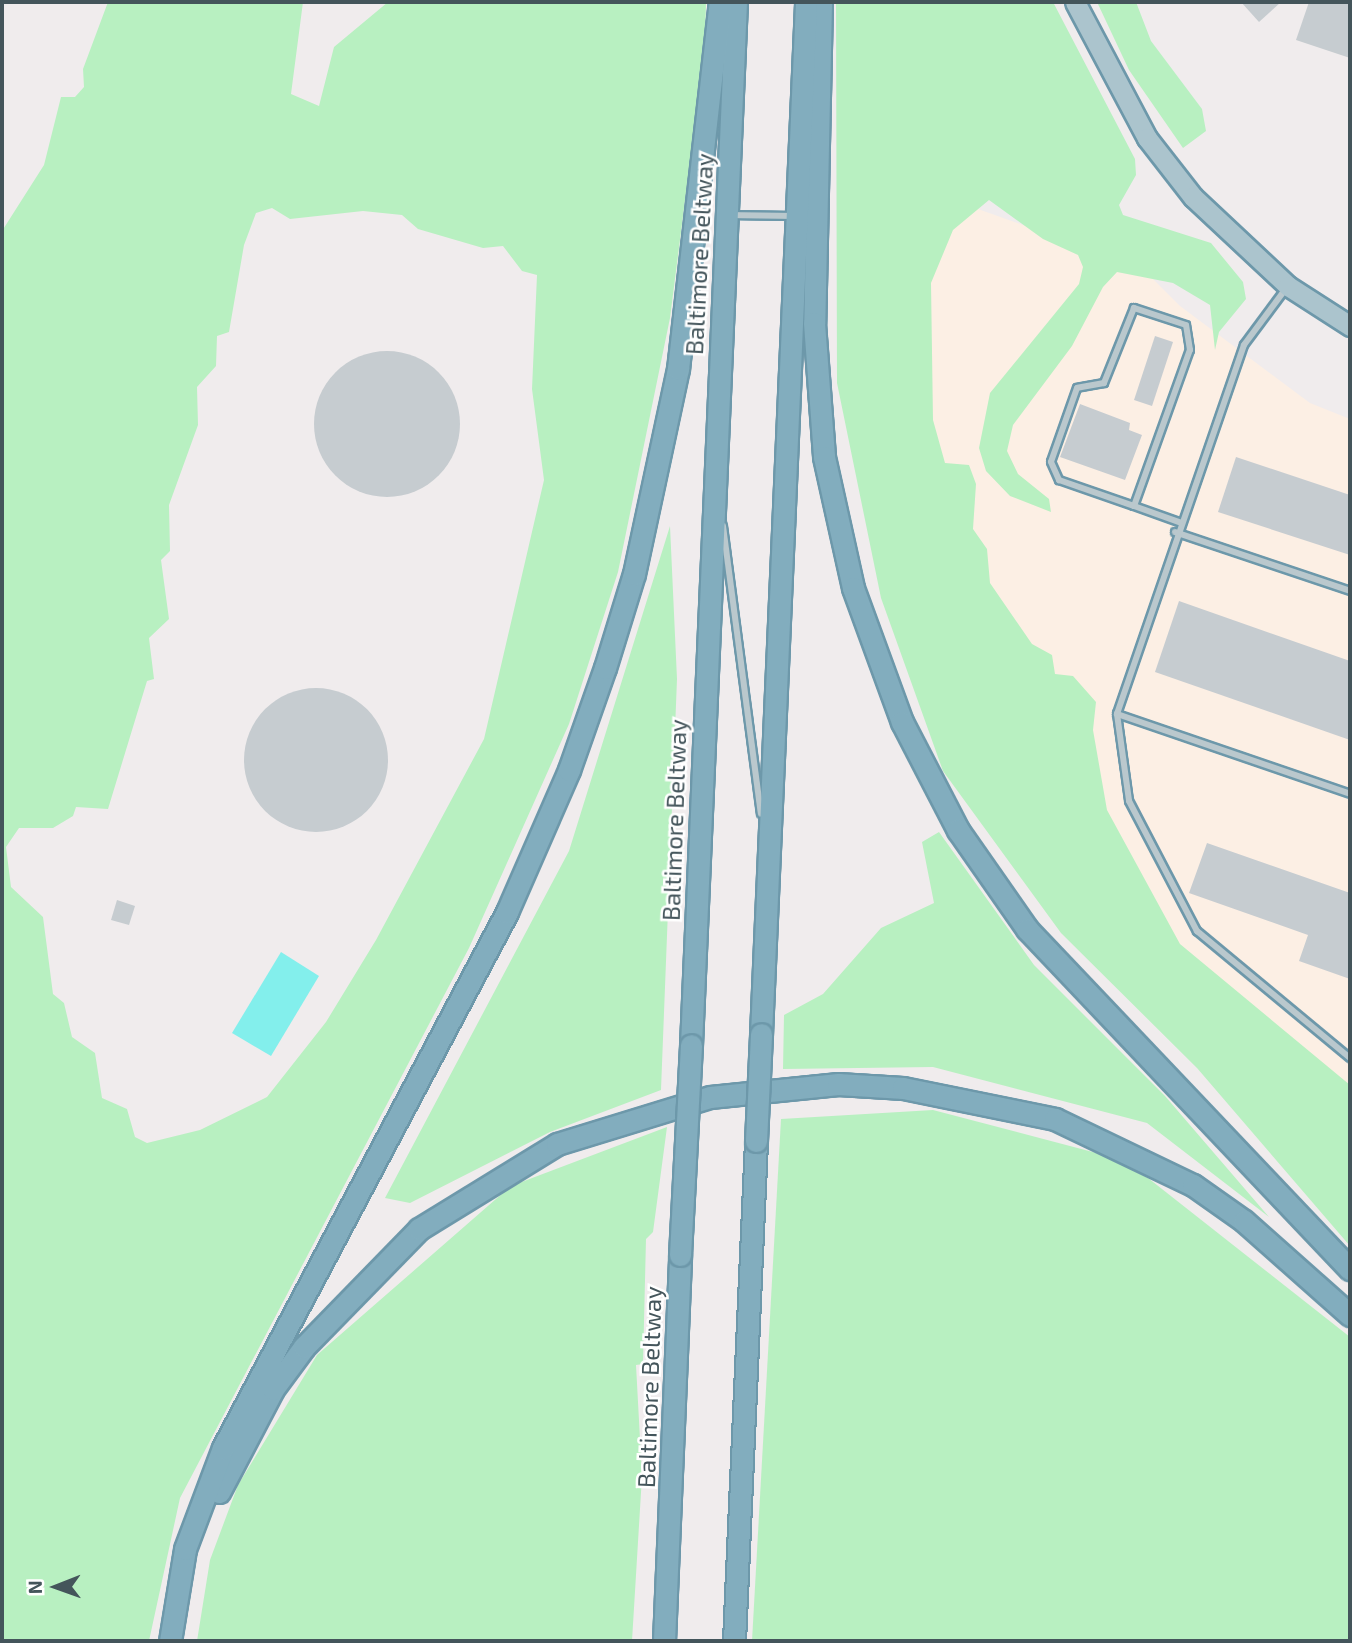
<!DOCTYPE html>
<html>
<head>
<meta charset="utf-8">
<style>
	body { margin:0 }
	#map { position:relative; width:1352px; height:1643px; overflow:hidden; background:#f0eced; font-family:"Exo 2",sans-serif }
	div>[style] { position:absolute }
	[style*='--x'] { left:calc(var(--x)*1px); top:calc(var(--y)*1px); width:calc(var(--w)*1px); rotate:calc(var(--a)*1deg) }
	.commercial>* { inset:0; background:#fcefe4 }
	.green>* { inset:0; background:#b8f0c1 }
	.water>* { inset:0; background:#83efec }
	.building>* { inset:0; background:#c6ccd0 }
	.round { border-radius:50% }
	.roads { filter:drop-shadow(2px 0 #6d98aa) drop-shadow(-2px 0 #6d98aa) drop-shadow(0 2px #6d98aa) drop-shadow(0 -2px #6d98aa) }
	.service>* { height:6px; margin:-3px; padding:0 3px; transform-origin:3px; border-radius:3px; background:#bac8cd }
	.primary>* { height:19px; margin:-9.5px; padding:0 9.5px; transform-origin:9.5px; border-radius:9.5px; background:#abc4cd }
	.motorway>* { height:21px; margin:-10.5px; padding:0 10.5px; transform-origin:10.5px; border-radius:10.5px; background:#82adbe }
	.bridges { filter:drop-shadow(2px 0 #6d98aa) drop-shadow(-2px 0 #6d98aa) drop-shadow(0 2px #6d98aa) drop-shadow(0 -2px #6d98aa) }
	.motorway-bridge>* { height:21px; margin:-10.5px; padding:0 10.5px; transform-origin:10.5px; border-radius:10.5px; background:#82adbe }
	span { translate:-50% -50%; white-space:nowrap; text-align:center; line-height:1.15; -webkit-text-stroke:5px #fff; paint-order:stroke }
	.street-label { font-size:24px; color:#44555b }
	.frame { position:absolute; inset:0; border:4px solid #44555b; pointer-events:none }
	.north { position:absolute; left:21px; top:1552px; width:70px; height:70px; -webkit-text-stroke:5px #fff; paint-order:stroke; rotate:269deg; font-size:19px; font-weight:700; line-height:28px; text-align:center; color:#44555b }
	.north::after { content:''; display:block; margin:auto; width:24px; height:32px; background:#44555b; clip-path:polygon(50% 0,100% 100%,50% 72%,0 100%) }
</style>
</head>
<body>
<div id="map">
	<div class="commercial">
		<i style="clip-path:polygon(916px 187px,1141px 267px,1180px 306px,1310px 403px,1350px 419px,1350px 1122px,1106px 892px,929px 463px)"></i>
	</div>
	<div class="green">
		<i style="clip-path:polygon(evenodd,108px 2px,303px 2px,291px 94px,319px 106px,334px 47px,388px 2px,706px 2px,705px 44px,670px 318px,618px 572px,569px 724px,469px 948px,180px 1498px,149px 1641px,2px 1641px,2px 231px,44px 165px,61px 97px,75px 97px,84px 87px,83px 69px,108px 2px,272px 208px,290px 219px,363px 211px,402px 215px,418px 229px,483px 248px,503px 246px,522px 271px,537px 275px,532px 389px,544px 480px,484px 739px,376px 940px,326px 1022px,267px 1097px,200px 1130px,147px 1143px,135px 1137px,127px 1109px,102px 1098px,95px 1053px,72px 1037px,64px 1003px,53px 994px,43px 917px,11px 887px,6px 847px,19px 828px,53px 828px,73px 816px,76px 807px,108px 809px,147px 681px,154px 679px,149px 638px,169px 619px,161px 560px,170px 551px,169px 505px,198px 425px,197px 387px,216px 366px,217px 336px,229px 332px,244px 245px,256px 213px,272px 208px)"></i>
		<i style="clip-path:polygon(836px 2px,1053px 2px,1135px 159px,1136px 175px,1119px 205px,1123px 215px,1211px 243px,1243px 282px,1246px 299px,1219px 332px,1215px 350px,1210px 305px,1173px 283px,1117px 272px,1103px 287px,1072px 346px,1013px 425px,1007px 451px,1018px 474px,1049px 499px,1051px 512px,1010px 496px,986px 471px,979px 448px,990px 393px,1079px 284px,1083px 267px,1078px 255px,1043px 239px,989px 200px,953px 230px,931px 283px,933px 420px,945px 463px,969px 465px,976px 484px,973px 529px,987px 549px,990px 583px,1032px 644px,1052px 655px,1055px 674px,1073px 676px,1096px 702px,1093px 730px,1107px 810px,1180px 944px,1350px 1085px,1350px 1246px,1197px 1068px,1061px 933px,943px 771px,881px 598px,837px 383px)"></i>
		<i style="clip-path:polygon(1097px 2px,1136px 2px,1151px 41px,1202px 109px,1206px 131px,1183px 148px,1129px 70px)"></i>
		<i style="clip-path:polygon(670px 526px,677px 679px,661px 1090px,550px 1132px,410px 1203px,385px 1198px,569px 851px)"></i>
		<i style="clip-path:polygon(939px 832px,1034px 965px,1165px 1096px,1269px 1217px,1147px 1123px,933px 1067px,783px 1069px,784px 1015px,823px 994px,881px 928px,934px 903px,922px 842px)"></i>
		<i style="clip-path:polygon(933px 1110px,1104px 1155px,1148px 1178px,1350px 1337px,1350px 1641px,752px 1641px,781px 1119px)"></i>
		<i style="clip-path:polygon(667px 1127px,653px 1232px,646px 1239px,643px 1364px,636px 1365px,642px 1476px,632px 1641px,197px 1641px,210px 1560px,238px 1485px,317px 1355px,511px 1186px)"></i>
	</div>
	<div class="water">
		<i style="clip-path:polygon(281px 952px,319px 976px,271px 1056px,232px 1033px)"></i>
	</div>
	<div class="building">
		<i style="clip-path:polygon(1241px 2px,1281px 2px,1259px 22px)"></i>
		<i style="clip-path:polygon(1309px 2px,1350px 2px,1350px 58px,1296px 40px)"></i>
		<i style="clip-path:polygon(1155px 336px,1173px 342px,1152px 406px,1134px 400px)"></i>
		<i class="round" style="left:314px;top:351px;width:146px;height:146px"></i>
		<i style="clip-path:polygon(1080px 404px,1130px 423px,1129px 430px,1142px 435px,1125px 480px,1060px 457px)"></i>
		<i style="clip-path:polygon(1236px 457px,1350px 495px,1350px 555px,1218px 512px)"></i>
		<i style="clip-path:polygon(1179px 601px,1350px 661px,1350px 740px,1155px 672px)"></i>
		<i class="round" style="left:244px;top:688px;width:144px;height:144px"></i>
		<i style="clip-path:polygon(1207px 843px,1350px 893px,1350px 979px,1299px 961px,1308px 935px,1189px 893px)"></i>
		<i style="clip-path:polygon(117px 900px,135px 906px,129px 925px,111px 920px)"></i>
	</div>
	<div class="roads">
		<div class="service">
			<i style="--x:729;--y:215;--w:63;--a:0.9"></i>
			<i style="--x:1287;--y:287;--w:72;--a:126.6"></i>
			<i style="--x:1244;--y:345;--w:390;--a:109"></i>
			<i style="--x:1117;--y:714;--w:88;--a:82.1"></i>
			<i style="--x:1129;--y:801;--w:147;--a:62.4"></i>
			<i style="--x:1197;--y:931;--w:199;--a:39.7"></i>
			<i style="--x:1134;--y:506;--w:166;--a:-70.3"></i>
			<i style="--x:1190;--y:350;--w:25;--a:-99"></i>
			<i style="--x:1186;--y:325;--w:55;--a:-161.9"></i>
			<i style="--x:1134;--y:308;--w:81;--a:111.8"></i>
			<i style="--x:1104;--y:383;--w:27;--a:170"></i>
			<i style="--x:1077;--y:388;--w:78;--a:109.4"></i>
			<i style="--x:1051;--y:462;--w:20;--a:66"></i>
			<i style="--x:1059;--y:480;--w:79;--a:19.1"></i>
			<i style="--x:1134;--y:506;--w:48;--a:19.6"></i>
			<i style="--x:723;--y:526;--w:290;--a:82.5"></i>
			<i style="--x:1175;--y:532;--w:185;--a:18.6"></i>
			<i style="--x:1117;--y:714;--w:246;--a:18.9"></i>
		</div>
		<div class="primary">
			<i style="--x:1075;--y:2;--w:154;--a:62.1"></i>
			<i style="--x:1147;--y:138;--w:75;--a:52.1"></i>
			<i style="--x:1193;--y:197;--w:130;--a:43.1"></i>
			<i style="--x:1288;--y:286;--w:74;--a:32.8"></i>
		</div>
		<div class="motorway">
			<i style="--x:821;--y:2;--w:321;--a:91.2"></i>
			<i style="--x:814;--y:323;--w:134;--a:85.7"></i>
			<i style="--x:824;--y:457;--w:134;--a:77.5"></i>
			<i style="--x:853;--y:588;--w:143;--a:69.9"></i>
			<i style="--x:902;--y:722;--w:122;--a:62.6"></i>
			<i style="--x:958;--y:830;--w:121;--a:55.1"></i>
			<i style="--x:1027;--y:929;--w:469;--a:46.5"></i>
			<i style="--x:761;--y:1034;--w:1033;--a:-87.5"></i>
			<i style="--x:691;--y:1045;--w:1044;--a:-87.53"></i>
			<i style="--x:219;--y:1492;--w:116;--a:-62.3"></i>
			<i style="--x:273;--y:1389;--w:52;--a:-53.6"></i>
			<i style="--x:304;--y:1347;--w:165;--a:-45.7"></i>
			<i style="--x:419;--y:1229;--w:162;--a:-31.6"></i>
			<i style="--x:557;--y:1144;--w:160;--a:-17.1"></i>
			<i style="--x:710;--y:1097;--w:129;--a:-5.8"></i>
			<i style="--x:838;--y:1084;--w:65;--a:3.5"></i>
			<i style="--x:903;--y:1088;--w:155;--a:11.5"></i>
			<i style="--x:1055;--y:1119;--w:153;--a:25.6"></i>
			<i style="--x:1193;--y:1185;--w:62;--a:35.2"></i>
			<i style="--x:1244;--y:1221;--w:142;--a:41.6"></i>
			<i style="--x:170;--y:1641;--w:93;--a:-80.7"></i>
			<i style="--x:185;--y:1549;--w:108;--a:-69.4"></i>
			<i style="--x:223;--y:1448;--w:607;--a:-62.08"></i>
			<i style="--x:507;--y:912;--w:155;--a:-66.4"></i>
			<i style="--x:569;--y:770;--w:108;--a:-70.6"></i>
			<i style="--x:605;--y:668;--w:98;--a:-72.9"></i>
			<i style="--x:634;--y:574;--w:210;--a:-77.9"></i>
			<i style="--x:678;--y:369;--w:369;--a:-83.5"></i>
			<i style="--x:664;--y:1641;--w:386;--a:-87.6"></i>
			<i style="--x:734;--y:1641;--w:500;--a:-87.48"></i>
		</div>
	</div>
	<div class="bridges">
		<div class="motorway-bridge">
			<i style="--x:756;--y:1141;--w:107;--a:-87.3"></i>
			<i style="--x:680;--y:1255;--w:210;--a:-87"></i>
		</div>
	</div>
	<div class="street-label">
		<span style="left:699px;top:254px;rotate:-87deg">Baltimore Beltway</span>
		<span style="left:674px;top:820px;rotate:-88deg">Baltimore Beltway</span>
		<span style="left:649px;top:1387px;rotate:-88deg">Baltimore Beltway</span>
	</div>
	<div class="frame"></div>
	<div class="north">N</div>
</div>
</body>
</html>
